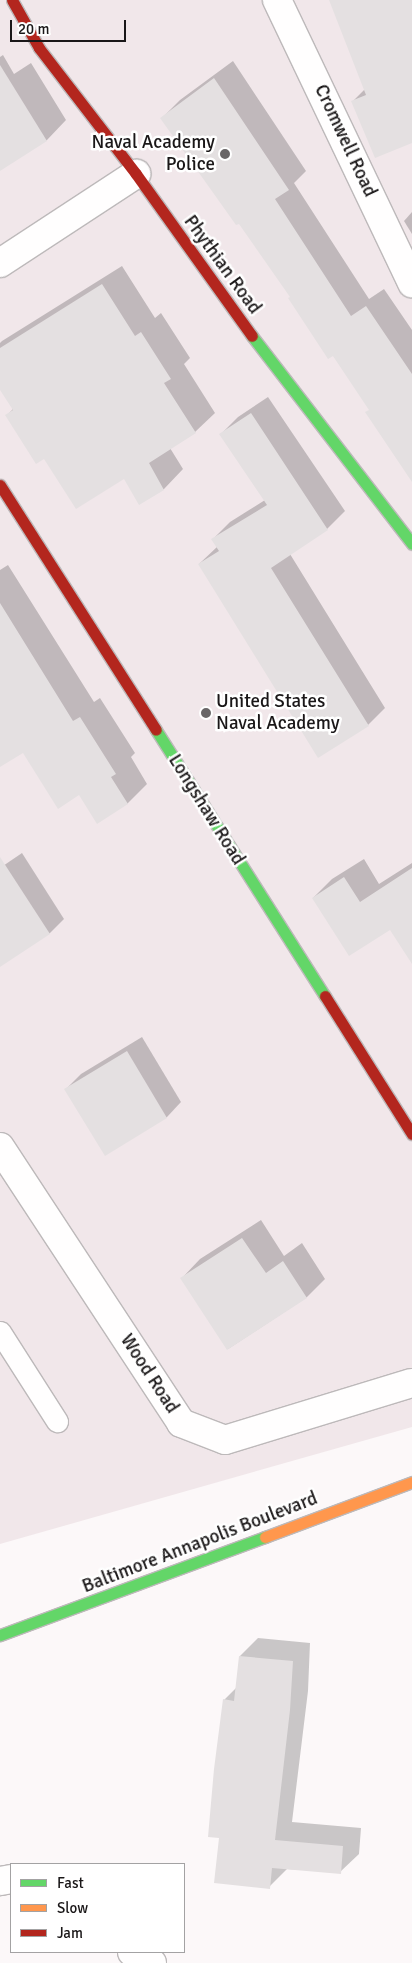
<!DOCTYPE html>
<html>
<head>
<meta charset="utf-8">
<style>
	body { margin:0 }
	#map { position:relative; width:412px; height:1963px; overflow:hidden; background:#fcf8f9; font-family:Signika,sans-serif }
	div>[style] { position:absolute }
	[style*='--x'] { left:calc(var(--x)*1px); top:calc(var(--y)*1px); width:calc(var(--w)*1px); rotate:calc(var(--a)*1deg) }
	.built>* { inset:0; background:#f1e7ea }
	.shadow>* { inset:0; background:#0003 }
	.building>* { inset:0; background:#e4e0e1 }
	.roads { filter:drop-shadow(1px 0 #bdb9ba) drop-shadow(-1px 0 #bdb9ba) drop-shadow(0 1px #bdb9ba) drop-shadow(0 -1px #bdb9ba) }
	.lane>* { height:21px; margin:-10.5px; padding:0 10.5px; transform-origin:10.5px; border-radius:10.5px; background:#fffefe }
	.street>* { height:28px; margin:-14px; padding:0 14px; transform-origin:14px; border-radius:14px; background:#fffefe }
	.fast>* { height:11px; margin:-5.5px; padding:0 5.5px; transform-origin:5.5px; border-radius:5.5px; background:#63d668 }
	.slow>* { height:11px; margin:-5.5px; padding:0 5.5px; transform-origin:5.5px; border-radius:5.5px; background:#ff974d }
	.jam>* { height:11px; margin:-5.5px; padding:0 5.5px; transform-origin:5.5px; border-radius:5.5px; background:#b3261e }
	.dots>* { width:14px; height:14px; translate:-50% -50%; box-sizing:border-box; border:2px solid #fff; border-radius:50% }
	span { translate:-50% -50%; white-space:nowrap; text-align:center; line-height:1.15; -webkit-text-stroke:5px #fff; paint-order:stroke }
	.street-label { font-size:19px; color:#1a1718 }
	.poi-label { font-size:19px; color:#1a1718 }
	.right { translate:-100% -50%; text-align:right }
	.left { translate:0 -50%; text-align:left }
	.legend { position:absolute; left:10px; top:1863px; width:175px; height:90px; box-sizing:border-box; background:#fff; border:1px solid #a3a2a3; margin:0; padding:6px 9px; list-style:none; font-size:15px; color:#1a1718 }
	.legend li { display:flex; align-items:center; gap:10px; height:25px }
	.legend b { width:25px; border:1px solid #a3a2a3 }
	.scale { position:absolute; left:10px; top:20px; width:116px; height:22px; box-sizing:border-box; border:2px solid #1a1718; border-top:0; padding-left:6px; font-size:15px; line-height:18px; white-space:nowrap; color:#1a1718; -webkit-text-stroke:4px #fff; paint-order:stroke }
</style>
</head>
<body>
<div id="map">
	<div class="built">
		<i style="clip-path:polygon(0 0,412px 0,412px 1427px,0 1544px)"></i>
	</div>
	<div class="shadow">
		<i style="clip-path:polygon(330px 0,412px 0,412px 142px,353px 101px,365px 89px)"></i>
		<i style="clip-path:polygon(3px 55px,14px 74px,31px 63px,66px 120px,47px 140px,0 169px,0 57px)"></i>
		<i style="clip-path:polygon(233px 61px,306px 171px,294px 183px,369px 299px,384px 289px,412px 330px,412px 480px,370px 409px,333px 355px,240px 222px,162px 118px,180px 100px)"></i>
		<i style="clip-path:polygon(412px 212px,412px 234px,404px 221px)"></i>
		<i style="clip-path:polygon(122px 266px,155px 318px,161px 313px,190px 358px,184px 364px,215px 413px,195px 432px,170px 448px,183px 469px,164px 489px,139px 503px,124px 477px,7px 415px,13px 409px,0 387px,0 343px,2px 341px)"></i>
		<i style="clip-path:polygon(268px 397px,345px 511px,327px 529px,290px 554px,385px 708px,368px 725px,199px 564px,218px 546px,213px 539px,230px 522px,265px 500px,221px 434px,238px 417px)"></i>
		<i style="clip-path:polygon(8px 565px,94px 702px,100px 698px,135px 753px,131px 757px,147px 784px,127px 804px,80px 793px,23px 751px,0 766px,0 570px)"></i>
		<i style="clip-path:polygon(22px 853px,64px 919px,50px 933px,0 965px,0 868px)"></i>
		<i style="clip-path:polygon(364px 859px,379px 884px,412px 863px,412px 962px,390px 928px,313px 898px,332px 879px)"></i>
		<i style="clip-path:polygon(142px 1037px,181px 1102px,167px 1117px,105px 1154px,66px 1089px,81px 1074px)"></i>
		<i style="clip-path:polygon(261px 1220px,284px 1256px,302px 1243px,325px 1279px,307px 1297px,228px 1349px,182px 1278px,200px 1259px)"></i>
		<i style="clip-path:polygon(258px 1638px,310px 1643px,308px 1691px,292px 1822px,361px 1828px,359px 1854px,340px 1872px,287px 1869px,269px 1887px,220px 1837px,224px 1700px,237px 1687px,240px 1656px)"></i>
	</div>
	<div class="building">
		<i style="clip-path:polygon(329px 0,412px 0,412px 143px,375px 158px,351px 101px,366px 95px)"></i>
		<i style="clip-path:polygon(0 65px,47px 141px,0 171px)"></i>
		<i style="clip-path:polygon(214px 78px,289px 190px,275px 199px,351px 316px,366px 306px,412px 374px,412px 482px,365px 412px,369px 410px,333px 356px,328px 359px,288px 298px,290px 297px,239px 224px,236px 225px,160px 118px)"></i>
		<i style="clip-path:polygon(102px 284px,135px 336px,141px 332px,171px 379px,164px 383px,196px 433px,149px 463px,164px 490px,139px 505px,124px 479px,76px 509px,44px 459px,36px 464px,5px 415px,13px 410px,0 390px,0 348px)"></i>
		<i style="clip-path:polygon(251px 413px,328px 530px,271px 568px,369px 726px,318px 758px,198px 564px,219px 551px,211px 539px,267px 505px,219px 434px)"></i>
		<i style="clip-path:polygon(0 603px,73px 721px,80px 717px,116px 774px,111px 777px,128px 804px,97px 824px,79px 795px,58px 809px,23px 753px,0 767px)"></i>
		<i style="clip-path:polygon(0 857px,50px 934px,0 967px)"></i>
		<i style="clip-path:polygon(412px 868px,412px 964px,390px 930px,349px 956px,312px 898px,344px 877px,360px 902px)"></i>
		<i style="clip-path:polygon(127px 1051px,167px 1118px,105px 1156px,64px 1089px)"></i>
		<i style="clip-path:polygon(242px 1238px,266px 1273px,283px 1261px,307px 1298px,227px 1350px,180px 1278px)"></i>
		<i style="clip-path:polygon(239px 1656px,293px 1661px,290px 1710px,275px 1840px,343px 1846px,341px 1874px,272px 1868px,270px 1889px,214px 1883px,219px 1838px,208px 1837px,214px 1769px,223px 1699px,234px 1701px)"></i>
	</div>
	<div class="roads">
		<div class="lane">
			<i style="--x:0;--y:1332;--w:106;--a:57.4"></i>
		</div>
		<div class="street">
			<i style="--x:277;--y:0;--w:314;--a:64.5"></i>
			<i style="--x:0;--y:263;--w:163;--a:-33.2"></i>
			<i style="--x:0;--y:1147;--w:330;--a:56.7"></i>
			<i style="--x:181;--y:1423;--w:47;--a:21.1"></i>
			<i style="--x:225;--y:1440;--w:195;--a:-17"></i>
			<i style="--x:0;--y:1881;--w:11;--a:-10"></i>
			<i style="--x:132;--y:1952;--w:16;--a:40"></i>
			<i style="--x:144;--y:1962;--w:8;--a:7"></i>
		</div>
		<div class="fast">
			<i style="--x:252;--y:336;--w:262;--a:52.4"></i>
			<i style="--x:156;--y:730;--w:315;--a:57.6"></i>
			<i style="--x:0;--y:1635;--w:283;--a:-20.3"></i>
		</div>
		<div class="slow">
			<i style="--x:265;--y:1537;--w:157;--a:-20.5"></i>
		</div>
		<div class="jam">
			<i style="--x:12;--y:0;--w:55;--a:60.6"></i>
			<i style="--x:39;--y:48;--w:159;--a:52.4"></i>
			<i style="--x:136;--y:174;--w:199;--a:54.4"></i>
			<i style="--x:0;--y:485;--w:290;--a:57.5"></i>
			<i style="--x:325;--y:996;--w:163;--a:57.8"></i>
		</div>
	</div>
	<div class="dots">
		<i style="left:225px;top:154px;background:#696667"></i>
		<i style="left:206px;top:713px;background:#696667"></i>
	</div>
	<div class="street-label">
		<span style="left:345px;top:141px;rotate:65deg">Cromwell Road</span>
		<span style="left:222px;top:265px;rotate:54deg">Phythian Road</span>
		<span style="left:206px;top:810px;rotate:58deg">Longshaw Road</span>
		<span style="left:149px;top:1374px;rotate:57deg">Wood Road</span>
		<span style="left:200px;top:1543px;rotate:-21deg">Baltimore Annapolis Boulevard</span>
	</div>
	<div class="poi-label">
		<span class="right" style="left:215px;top:154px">Naval Academy<br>Police</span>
		<span class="left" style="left:216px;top:713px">United States<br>Naval Academy</span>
	</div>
	<ul class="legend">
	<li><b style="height:6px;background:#63d668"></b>Fast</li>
	<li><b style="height:6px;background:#ff974d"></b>Slow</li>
	<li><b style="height:6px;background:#b3261e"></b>Jam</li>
	</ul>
	<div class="scale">20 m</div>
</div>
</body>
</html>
